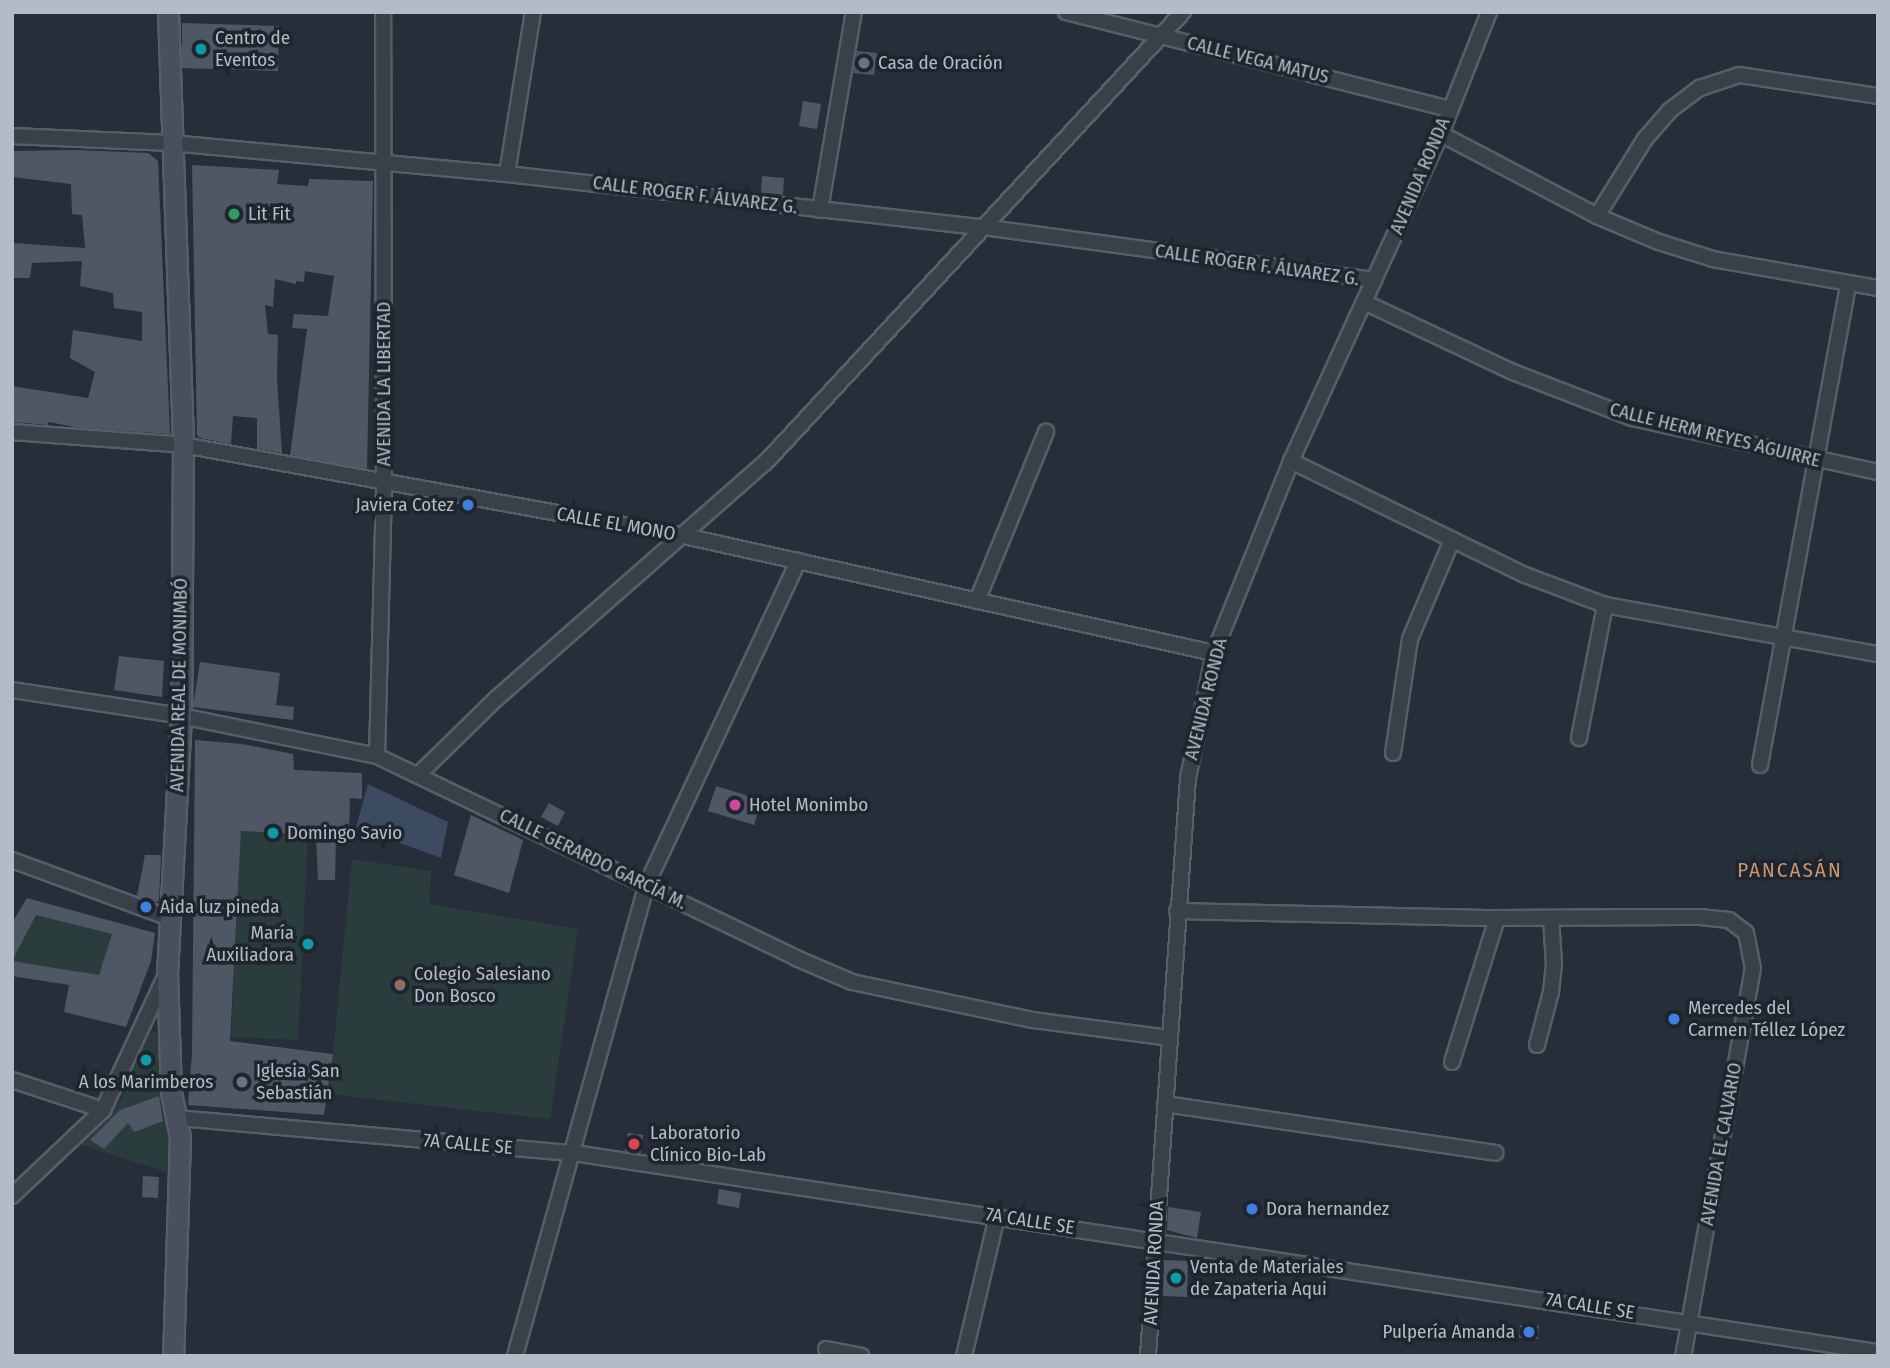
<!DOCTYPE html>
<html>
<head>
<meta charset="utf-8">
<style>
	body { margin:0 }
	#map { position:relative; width:1890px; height:1368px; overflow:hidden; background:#262e3a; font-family:"Fira Sans Condensed",sans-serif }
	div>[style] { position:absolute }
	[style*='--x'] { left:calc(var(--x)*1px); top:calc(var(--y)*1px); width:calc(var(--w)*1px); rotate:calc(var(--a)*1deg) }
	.green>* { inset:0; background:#2b3c3d }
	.water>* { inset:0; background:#3d4b61 }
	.building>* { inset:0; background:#4e5865 }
	.roads { filter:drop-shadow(2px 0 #575e68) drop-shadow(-2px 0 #575e68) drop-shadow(0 2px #575e68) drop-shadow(0 -2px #575e68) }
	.street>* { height:14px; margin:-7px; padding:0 7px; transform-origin:7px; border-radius:7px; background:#39404a }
	.secondary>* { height:19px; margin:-9.5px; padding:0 9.5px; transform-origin:9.5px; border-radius:9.5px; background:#484f5d }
	.dots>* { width:19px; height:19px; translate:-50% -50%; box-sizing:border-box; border:4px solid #1e252f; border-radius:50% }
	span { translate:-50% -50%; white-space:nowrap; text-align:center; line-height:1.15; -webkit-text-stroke:7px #1e252f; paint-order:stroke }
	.poi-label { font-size:19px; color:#b5bbc6 }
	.left { translate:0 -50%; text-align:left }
	.right { translate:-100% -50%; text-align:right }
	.street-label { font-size:19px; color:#b5bbc6 }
	.neighbourhood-label { font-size:21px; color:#c9966d; letter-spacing:2px }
	.frame { position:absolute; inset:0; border:14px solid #b5bbc6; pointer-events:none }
</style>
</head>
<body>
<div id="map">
	<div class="green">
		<i style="clip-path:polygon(241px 831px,308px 834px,298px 1040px,231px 1037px)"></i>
		<i style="clip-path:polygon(352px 859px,431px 871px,430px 904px,578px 929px,550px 1119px,329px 1094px)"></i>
		<i style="clip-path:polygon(36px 915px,115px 935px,99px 975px,12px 961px)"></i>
		<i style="clip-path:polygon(155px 1031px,160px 1036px,171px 1133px,169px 1173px,79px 1144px,121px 1100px,147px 1033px)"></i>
	</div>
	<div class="water">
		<i style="clip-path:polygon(368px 784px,448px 822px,441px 858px,356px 827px)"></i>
	</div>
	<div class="building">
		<i style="clip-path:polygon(182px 23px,279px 26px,278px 71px,182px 68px)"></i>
		<i style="clip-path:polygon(857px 51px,877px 53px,874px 75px,853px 73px)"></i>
		<i style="clip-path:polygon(803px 101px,821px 104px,817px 129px,799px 126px)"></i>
		<i style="clip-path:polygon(77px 150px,148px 153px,158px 161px,170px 434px,81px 428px,48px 422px,48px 425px,12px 422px,12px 386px,88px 398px,95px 372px,70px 358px,73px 330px,142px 341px,142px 312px,114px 308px,113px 293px,80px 286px,82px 261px,32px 263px,30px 278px,12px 278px,12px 243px,85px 248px,82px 215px,72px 214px,71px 184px,12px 177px,12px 151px)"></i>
		<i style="clip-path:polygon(192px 165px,279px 170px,277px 184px,308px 186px,309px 179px,373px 181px,367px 469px,290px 455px,307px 329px,292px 328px,294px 314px,328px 316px,334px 276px,305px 271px,304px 282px,296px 281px,296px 284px,275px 279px,273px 307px,265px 305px,268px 334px,278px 335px,277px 379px,282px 453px,257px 449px,257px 418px,233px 416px,231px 444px,200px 438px,197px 435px)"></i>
		<i style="clip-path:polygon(762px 176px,784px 178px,783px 195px,761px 193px)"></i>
		<i style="clip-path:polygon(119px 656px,164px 661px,162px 697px,114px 690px)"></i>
		<i style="clip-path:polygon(200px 662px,280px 673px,276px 705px,294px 707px,293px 720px,193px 707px)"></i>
		<i style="clip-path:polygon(195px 740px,242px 744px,293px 754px,294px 770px,362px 773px,362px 799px,350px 798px,349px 837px,336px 836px,335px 880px,318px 880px,316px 835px,241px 831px,230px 1041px,333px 1054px,324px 1115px,188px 1105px,192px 1053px)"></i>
		<i style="clip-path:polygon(716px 786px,762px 800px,754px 825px,708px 811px)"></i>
		<i style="clip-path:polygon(549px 803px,565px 812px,558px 826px,541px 817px)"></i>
		<i style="clip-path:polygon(471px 815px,523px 840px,509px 893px,454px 875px)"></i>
		<i style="clip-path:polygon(145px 855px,161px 855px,159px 901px,155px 902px,137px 896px)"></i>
		<i style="clip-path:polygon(evenodd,27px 898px,155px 933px,151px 961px,126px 1027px,64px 1012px,69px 985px,12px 976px,12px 923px,27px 898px,36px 915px,112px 934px,99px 975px,12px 961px,36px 915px)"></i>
		<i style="clip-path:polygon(159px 1096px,163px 1121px,134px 1132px,128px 1123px,104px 1149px,90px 1140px,120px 1110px)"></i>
		<i style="clip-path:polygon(628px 1133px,643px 1135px,641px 1153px,625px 1151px)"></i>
		<i style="clip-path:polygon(143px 1176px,159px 1177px,158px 1198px,142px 1197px)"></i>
		<i style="clip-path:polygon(719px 1189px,741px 1193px,739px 1208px,717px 1204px)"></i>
		<i style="clip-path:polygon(1168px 1207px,1201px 1212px,1197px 1238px,1167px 1230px)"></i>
		<i style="clip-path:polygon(1164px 1260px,1188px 1261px,1187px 1297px,1163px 1296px)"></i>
		<i style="clip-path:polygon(1520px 1325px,1539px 1326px,1538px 1339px,1519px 1338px)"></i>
	</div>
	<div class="roads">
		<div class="street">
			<i style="--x:1066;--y:12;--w:395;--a:14.2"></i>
			<i style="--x:1441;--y:134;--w:176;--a:27.7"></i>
			<i style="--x:1597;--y:216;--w:67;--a:22.8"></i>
			<i style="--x:1659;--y:242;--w:57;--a:17.5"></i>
			<i style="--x:1713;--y:259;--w:168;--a:10"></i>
			<i style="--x:12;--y:136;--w:159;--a:2.5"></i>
			<i style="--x:171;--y:143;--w:337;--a:5.3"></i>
			<i style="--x:507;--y:174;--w:479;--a:6.4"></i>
			<i style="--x:983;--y:227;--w:395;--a:7.7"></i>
			<i style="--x:507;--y:174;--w:164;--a:-80.9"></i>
			<i style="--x:820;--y:210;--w:201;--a:-80.3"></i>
			<i style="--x:1597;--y:216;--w:91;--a:-58.1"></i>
			<i style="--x:1645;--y:139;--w:37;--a:-49"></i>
			<i style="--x:1669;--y:111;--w:39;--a:-37"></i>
			<i style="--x:1700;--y:88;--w:41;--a:-18.4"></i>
			<i style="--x:1739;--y:75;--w:141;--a:8.6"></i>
			<i style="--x:1364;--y:302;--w:165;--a:25.2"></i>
			<i style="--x:1513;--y:372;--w:128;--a:21.1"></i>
			<i style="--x:1632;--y:418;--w:252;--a:12.4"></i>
			<i style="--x:12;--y:432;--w:171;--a:4.3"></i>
			<i style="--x:183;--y:445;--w:509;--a:10.29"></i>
			<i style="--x:684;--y:536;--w:543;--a:12.45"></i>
			<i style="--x:1291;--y:461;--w:260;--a:26"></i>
			<i style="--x:1525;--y:575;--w:85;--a:20.6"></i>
			<i style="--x:1605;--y:605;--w:277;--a:10.2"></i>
			<i style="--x:977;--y:601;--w:183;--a:-67.8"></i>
			<i style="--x:12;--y:690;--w:171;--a:8.7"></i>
			<i style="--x:181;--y:716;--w:200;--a:11.5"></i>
			<i style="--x:377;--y:756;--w:465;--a:25.7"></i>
			<i style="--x:796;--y:958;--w:61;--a:23.2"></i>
			<i style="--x:852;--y:982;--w:185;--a:11.9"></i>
			<i style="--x:1033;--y:1020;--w:138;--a:7.5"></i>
			<i style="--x:1579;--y:738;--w:136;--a:-78.9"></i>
			<i style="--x:1393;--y:753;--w:115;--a:-81.5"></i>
			<i style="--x:1410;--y:639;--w:108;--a:-67"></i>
			<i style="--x:377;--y:756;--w:272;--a:-88.5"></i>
			<i style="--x:384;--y:484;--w:472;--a:-90.1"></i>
			<i style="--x:1760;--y:765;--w:489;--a:-79.6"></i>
			<i style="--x:418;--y:775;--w:110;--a:-44.3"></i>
			<i style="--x:497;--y:698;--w:358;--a:-41.3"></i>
			<i style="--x:766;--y:462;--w:614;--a:-47.18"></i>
			<i style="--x:12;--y:860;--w:168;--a:20.2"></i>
			<i style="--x:1177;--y:911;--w:320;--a:1.3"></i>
			<i style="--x:1497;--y:918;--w:203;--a:-0.3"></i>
			<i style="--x:1700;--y:917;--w:29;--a:6"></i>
			<i style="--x:1729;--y:920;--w:21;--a:37"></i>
			<i style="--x:1746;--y:933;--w:36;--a:79"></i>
			<i style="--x:1753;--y:968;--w:394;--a:100.2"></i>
			<i style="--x:1537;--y:1045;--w:55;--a:-75.2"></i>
			<i style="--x:1551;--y:992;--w:28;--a:-84"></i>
			<i style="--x:1554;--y:964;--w:46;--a:-93.7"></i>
			<i style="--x:1452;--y:1062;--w:151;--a:-72.6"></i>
			<i style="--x:12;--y:1080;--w:96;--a:18.2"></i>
			<i style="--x:1165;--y:1104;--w:334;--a:8.4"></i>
			<i style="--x:178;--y:1118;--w:398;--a:5.1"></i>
			<i style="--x:574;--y:1153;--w:1319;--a:8.68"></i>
			<i style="--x:12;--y:1196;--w:125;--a:-43.4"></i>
			<i style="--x:103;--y:1110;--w:147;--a:-65"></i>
			<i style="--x:826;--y:1349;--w:36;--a:11"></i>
			<i style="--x:515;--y:1356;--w:490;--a:-74.4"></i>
			<i style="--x:647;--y:884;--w:357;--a:-64.9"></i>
			<i style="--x:964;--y:1356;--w:144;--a:-76.7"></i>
			<i style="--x:1148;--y:1356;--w:579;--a:-86.04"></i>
			<i style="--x:1188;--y:778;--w:128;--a:-78.3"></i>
			<i style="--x:1214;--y:653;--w:207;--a:-68.1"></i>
			<i style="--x:1291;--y:461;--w:360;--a:-65.4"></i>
			<i style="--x:1441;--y:134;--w:131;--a:-68.5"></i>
		</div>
		<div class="secondary">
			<i style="--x:168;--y:12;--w:433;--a:88"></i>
			<i style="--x:183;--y:445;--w:271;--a:90.4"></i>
			<i style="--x:181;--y:716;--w:256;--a:93.1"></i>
			<i style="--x:167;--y:972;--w:120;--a:88.1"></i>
			<i style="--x:171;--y:1092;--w:46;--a:78.7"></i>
			<i style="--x:180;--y:1137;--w:219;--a:91.8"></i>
		</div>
	</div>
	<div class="dots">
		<i style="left:201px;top:49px;background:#0f9aa8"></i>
		<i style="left:864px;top:63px;background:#6b7280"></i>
		<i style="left:234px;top:214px;background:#2e9e5b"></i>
		<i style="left:468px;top:505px;background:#3f7fe0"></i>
		<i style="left:735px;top:805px;background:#d1479c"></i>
		<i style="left:273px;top:833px;background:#0f9aa8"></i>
		<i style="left:146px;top:907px;background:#3f7fe0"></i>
		<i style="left:308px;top:944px;background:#0f9aa8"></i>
		<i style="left:400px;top:985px;background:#8d6e63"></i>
		<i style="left:1674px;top:1019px;background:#3f7fe0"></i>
		<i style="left:146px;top:1060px;background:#0f9aa8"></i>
		<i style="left:242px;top:1082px;background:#6b7280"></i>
		<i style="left:634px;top:1144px;background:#e0444e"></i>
		<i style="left:1252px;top:1209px;background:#3f7fe0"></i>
		<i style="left:1176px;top:1278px;background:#0f9aa8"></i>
		<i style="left:1529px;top:1332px;background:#3f7fe0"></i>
	</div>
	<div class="poi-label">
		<span class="left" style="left:215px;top:49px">Centro de<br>Eventos</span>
		<span class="left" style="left:878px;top:63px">Casa de Oración</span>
		<span class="left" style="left:248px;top:214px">Lit Fit</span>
		<span class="right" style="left:454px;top:505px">Javiera Cotez</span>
		<span class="left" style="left:749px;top:805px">Hotel Monimbo</span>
		<span class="left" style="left:287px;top:833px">Domingo Savio</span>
		<span class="left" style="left:160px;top:907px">Aida luz pineda</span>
		<span class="right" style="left:294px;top:944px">María<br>Auxiliadora</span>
		<span class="left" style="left:414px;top:985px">Colegio Salesiano<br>Don Bosco</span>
		<span class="left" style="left:1688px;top:1019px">Mercedes del<br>Carmen Téllez López</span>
		<span class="left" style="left:256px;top:1082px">Iglesia San<br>Sebastián</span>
		<span style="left:146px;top:1082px">A los Marimberos</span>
		<span class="left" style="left:650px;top:1144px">Laboratorio<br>Clínico Bio-Lab</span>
		<span class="left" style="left:1266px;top:1209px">Dora hernandez</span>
		<span class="left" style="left:1190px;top:1278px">Venta de Materiales<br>de Zapateria Aqui</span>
		<span class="right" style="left:1515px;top:1332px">Pulpería Amanda</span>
	</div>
	<div class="street-label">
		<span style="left:1258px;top:60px;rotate:14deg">CALLE VEGA MATUS</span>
		<span style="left:1420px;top:176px;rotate:-67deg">AVENIDA RONDA</span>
		<span style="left:695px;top:195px;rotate:7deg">CALLE ROGER F. ÁLVAREZ G.</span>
		<span style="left:1257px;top:265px;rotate:8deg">CALLE ROGER F. ÁLVAREZ G.</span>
		<span style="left:384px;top:384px;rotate:-90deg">AVENIDA LA LIBERTAD</span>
		<span style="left:1715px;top:435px;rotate:14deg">CALLE HERM REYES AGUIRRE</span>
		<span style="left:616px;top:524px;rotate:10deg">CALLE EL MONO</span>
		<span style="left:179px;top:685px;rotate:-89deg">AVENIDA REAL DE MONIMBÓ</span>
		<span style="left:1206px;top:699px;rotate:-76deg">AVENIDA RONDA</span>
		<span style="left:593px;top:859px;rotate:26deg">CALLE GERARDO GARCÍA M.</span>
		<span style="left:468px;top:1144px;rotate:5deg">7A CALLE SE</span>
		<span style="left:1721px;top:1144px;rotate:-80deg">AVENIDA EL CALVARIO</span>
		<span style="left:1030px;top:1221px;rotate:9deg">7A CALLE SE</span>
		<span style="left:1154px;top:1263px;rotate:-87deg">AVENIDA RONDA</span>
		<span style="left:1590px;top:1306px;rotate:9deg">7A CALLE SE</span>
	</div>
	<div class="neighbourhood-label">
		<span style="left:1790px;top:870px">PANCASÁN</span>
	</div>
	<div class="frame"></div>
</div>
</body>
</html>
